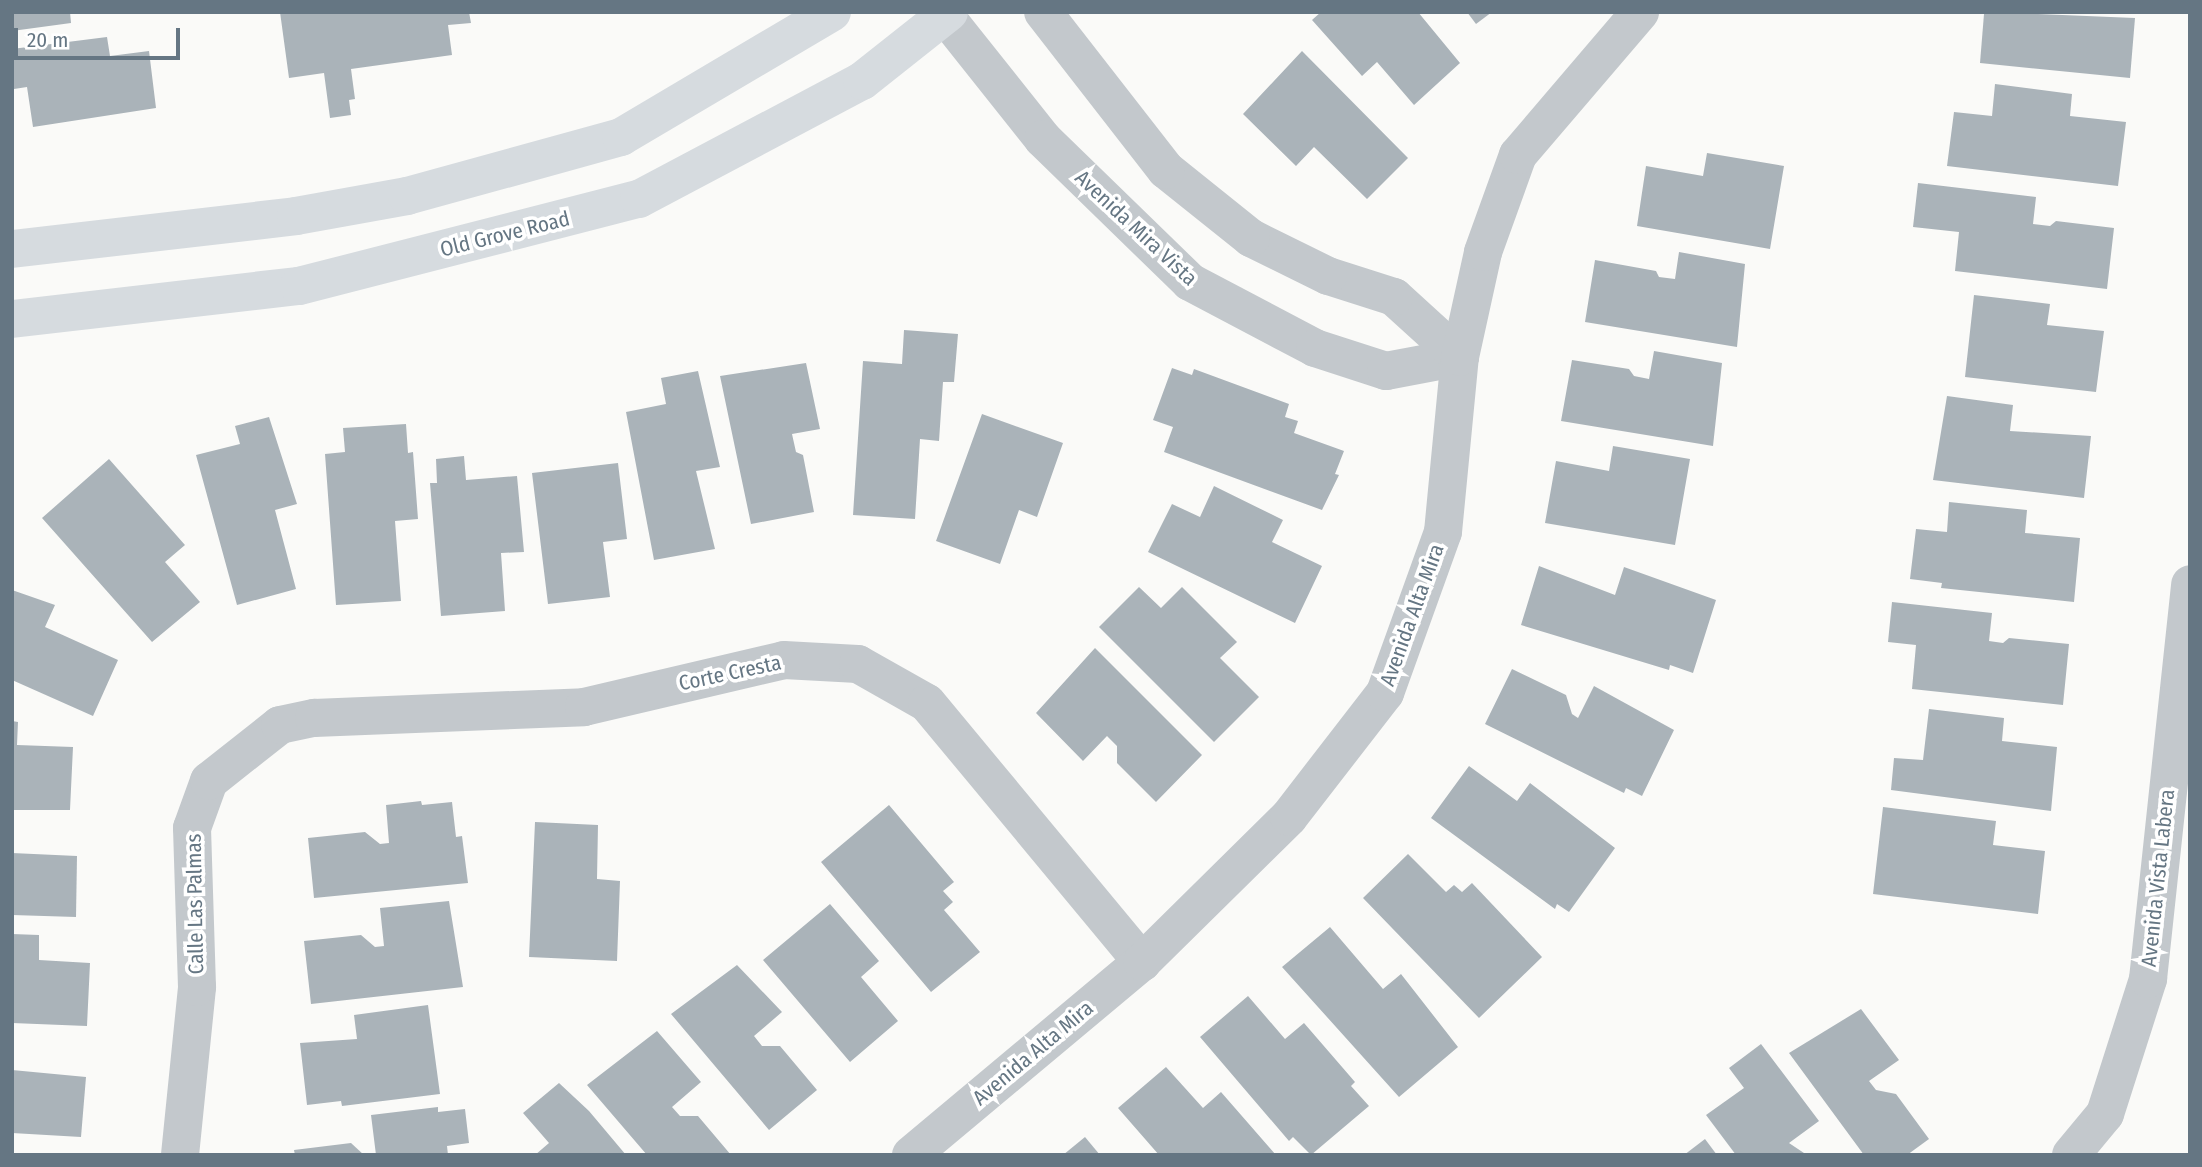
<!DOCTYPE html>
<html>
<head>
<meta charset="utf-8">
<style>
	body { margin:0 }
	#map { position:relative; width:2202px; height:1167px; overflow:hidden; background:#fafaf8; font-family:"Fira Sans Condensed",sans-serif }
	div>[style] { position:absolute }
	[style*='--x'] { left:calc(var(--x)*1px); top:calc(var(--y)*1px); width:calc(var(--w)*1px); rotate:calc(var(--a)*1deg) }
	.building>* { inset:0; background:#aab3b9 }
	.street>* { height:38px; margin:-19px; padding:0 19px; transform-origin:19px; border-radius:19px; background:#c3c8cc }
	.secondary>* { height:38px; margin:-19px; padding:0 19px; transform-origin:19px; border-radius:19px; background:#d6dbdf }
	span { translate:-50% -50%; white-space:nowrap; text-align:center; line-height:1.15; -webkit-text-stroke:7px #fff; paint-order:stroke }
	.street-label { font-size:21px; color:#657683 }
	.frame { position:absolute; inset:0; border:14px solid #657683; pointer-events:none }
	.scale { position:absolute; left:14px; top:28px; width:166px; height:32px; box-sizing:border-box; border:4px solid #657683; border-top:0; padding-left:9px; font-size:21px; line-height:24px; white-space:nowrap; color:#657683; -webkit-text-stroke:5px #fff; paint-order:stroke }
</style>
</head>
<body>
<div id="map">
	<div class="building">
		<i style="clip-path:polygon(12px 12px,70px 12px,71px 23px,12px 31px)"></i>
		<i style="clip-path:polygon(280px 12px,469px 12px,471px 23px,448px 25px,452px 55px,351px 69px,355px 99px,349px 100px,351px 115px,330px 118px,324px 73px,289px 78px)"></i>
		<i style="clip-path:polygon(1321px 12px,1418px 12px,1460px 63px,1414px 105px,1377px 62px,1362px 76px,1312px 20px)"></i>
		<i style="clip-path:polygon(1467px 12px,1492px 12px,1476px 24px)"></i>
		<i style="clip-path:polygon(1989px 12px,2135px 18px,2130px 78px,1980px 63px,1984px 14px)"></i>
		<i style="clip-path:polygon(107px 37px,110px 56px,149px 51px,156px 108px,33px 127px,27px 87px,14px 89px,12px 49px)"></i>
		<i style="clip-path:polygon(1302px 51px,1408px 158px,1367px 199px,1314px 147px,1296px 166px,1243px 114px)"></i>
		<i style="clip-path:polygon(1995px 84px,2072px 94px,2070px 116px,2126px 122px,2118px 186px,1947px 166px,1954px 112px,1992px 116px)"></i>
		<i style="clip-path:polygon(1707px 153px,1784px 166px,1770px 249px,1637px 226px,1646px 166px,1703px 176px)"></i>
		<i style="clip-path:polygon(1918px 183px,2036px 197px,2033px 224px,2050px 226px,2056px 221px,2114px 228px,2107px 289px,1955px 271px,1959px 232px,1913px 227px)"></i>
		<i style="clip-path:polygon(1679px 252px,1745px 264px,1737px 347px,1585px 322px,1595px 260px,1656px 271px,1659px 277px,1675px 279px)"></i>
		<i style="clip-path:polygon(1974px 295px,2050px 304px,2047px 325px,2104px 331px,2096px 392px,1965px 377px)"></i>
		<i style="clip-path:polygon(904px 330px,958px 334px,954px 382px,943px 382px,939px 441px,920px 439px,915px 519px,853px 515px,863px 361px,902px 364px)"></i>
		<i style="clip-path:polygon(1654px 351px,1722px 363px,1713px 446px,1561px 421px,1572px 360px,1629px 369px,1634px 376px,1649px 379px)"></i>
		<i style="clip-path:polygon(806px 363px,820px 429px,792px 434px,796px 452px,803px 455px,814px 512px,751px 524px,720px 376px)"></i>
		<i style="clip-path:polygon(1172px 368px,1192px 375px,1194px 369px,1289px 404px,1285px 417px,1298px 421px,1294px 433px,1344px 451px,1335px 474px,1339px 475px,1322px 510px,1164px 452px,1173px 427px,1153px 420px)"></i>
		<i style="clip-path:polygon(698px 371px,720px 467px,696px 471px,715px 549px,654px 560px,626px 412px,666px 404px,661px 378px)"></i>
		<i style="clip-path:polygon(1947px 396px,2013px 405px,2010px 431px,2091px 436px,2084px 498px,1933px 480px)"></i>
		<i style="clip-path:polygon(982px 414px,1063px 443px,1037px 517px,1019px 510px,1000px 564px,936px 541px)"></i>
		<i style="clip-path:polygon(269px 417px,297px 504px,275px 510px,296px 589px,237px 605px,196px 455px,240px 444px,235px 426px)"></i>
		<i style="clip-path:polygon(406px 424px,408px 453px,413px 452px,418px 519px,395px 521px,401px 601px,336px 605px,325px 454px,345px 452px,343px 428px)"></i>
		<i style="clip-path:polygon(1613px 446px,1690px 459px,1675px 545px,1545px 523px,1556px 461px,1609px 471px)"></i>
		<i style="clip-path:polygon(464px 456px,466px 480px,517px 476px,524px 552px,501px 553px,505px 611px,441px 616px,430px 483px,437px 483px,436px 459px)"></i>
		<i style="clip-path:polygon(109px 459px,185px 545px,165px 562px,200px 602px,152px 642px,42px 518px)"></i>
		<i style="clip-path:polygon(618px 463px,627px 539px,603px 542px,610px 597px,548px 604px,532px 473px)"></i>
		<i style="clip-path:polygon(1214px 486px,1283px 520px,1272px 542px,1322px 566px,1295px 623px,1148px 552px,1172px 504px,1200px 517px)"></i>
		<i style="clip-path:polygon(1949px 502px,2027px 510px,2025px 533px,2080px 538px,2074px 602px,1941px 588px,1942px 583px,1910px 579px,1916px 529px,1947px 532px)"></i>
		<i style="clip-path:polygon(1539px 566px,1615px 595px,1624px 567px,1716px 600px,1693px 673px,1670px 665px,1669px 670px,1521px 625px)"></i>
		<i style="clip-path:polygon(1139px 587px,1161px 608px,1182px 587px,1237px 642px,1220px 658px,1259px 697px,1214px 742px,1099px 627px)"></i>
		<i style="clip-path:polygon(12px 590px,55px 605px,45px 627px,118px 660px,93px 716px,12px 680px)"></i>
		<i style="clip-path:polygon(1892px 602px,1992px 613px,1989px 641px,2003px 643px,2009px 638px,2069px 644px,2063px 705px,1912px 689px,1916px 645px,1888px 642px)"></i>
		<i style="clip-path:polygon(1095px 648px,1202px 755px,1156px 802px,1117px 763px,1117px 746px,1107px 736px,1083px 761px,1036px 713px)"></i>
		<i style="clip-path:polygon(1512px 669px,1566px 695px,1572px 714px,1578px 718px,1594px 686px,1674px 730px,1642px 796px,1626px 788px,1624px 793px,1485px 724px)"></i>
		<i style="clip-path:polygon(1929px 709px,2004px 718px,2002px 741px,2057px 747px,2051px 811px,1891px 790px,1894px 758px,1923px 760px)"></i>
		<i style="clip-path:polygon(12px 721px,18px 722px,17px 745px,73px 747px,70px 810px,12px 810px)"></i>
		<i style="clip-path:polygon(1469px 766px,1517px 801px,1530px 783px,1615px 848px,1569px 912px,1557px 904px,1555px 909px,1431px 818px)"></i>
		<i style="clip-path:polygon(421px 801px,422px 805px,452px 802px,456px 837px,462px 836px,468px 883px,314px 898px,308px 838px,365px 832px,380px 844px,389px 843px,386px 805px)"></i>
		<i style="clip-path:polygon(889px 805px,954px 882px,943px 891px,953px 902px,944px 910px,980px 952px,931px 992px,821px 862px)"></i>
		<i style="clip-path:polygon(1883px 807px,1996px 821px,1993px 845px,2045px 851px,2038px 914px,1873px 894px)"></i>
		<i style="clip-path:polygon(535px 822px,598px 825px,597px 879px,620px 881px,617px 961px,529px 957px)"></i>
		<i style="clip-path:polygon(12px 853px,77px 856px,76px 917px,12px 915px)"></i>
		<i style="clip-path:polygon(1408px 854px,1446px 892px,1454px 885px,1462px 892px,1472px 883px,1542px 957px,1479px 1018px,1363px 898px)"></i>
		<i style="clip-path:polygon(449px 901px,463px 987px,311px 1004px,304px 941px,361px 935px,375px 947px,384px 946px,380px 908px)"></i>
		<i style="clip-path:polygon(830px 904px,879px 961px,861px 977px,898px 1021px,850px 1062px,763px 960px)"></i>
		<i style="clip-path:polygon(1330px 927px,1383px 989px,1401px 974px,1458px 1047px,1399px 1097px,1282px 967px)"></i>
		<i style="clip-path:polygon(12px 934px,39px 935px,39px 960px,90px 963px,87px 1026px,12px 1023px)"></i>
		<i style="clip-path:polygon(737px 965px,782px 1012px,754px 1036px,762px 1046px,780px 1046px,817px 1090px,769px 1130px,671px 1014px)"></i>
		<i style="clip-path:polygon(1248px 996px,1285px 1039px,1304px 1023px,1355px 1082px,1351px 1086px,1369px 1106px,1311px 1155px,1293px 1137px,1289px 1141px,1200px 1037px)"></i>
		<i style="clip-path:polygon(428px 1005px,440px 1094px,342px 1106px,341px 1101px,307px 1105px,300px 1043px,357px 1039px,354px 1015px)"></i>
		<i style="clip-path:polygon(1861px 1009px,1899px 1060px,1869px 1081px,1876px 1090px,1896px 1094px,1929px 1139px,1907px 1155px,1864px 1155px,1789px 1053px)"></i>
		<i style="clip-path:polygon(657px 1031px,701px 1082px,672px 1107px,680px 1116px,698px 1116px,731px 1155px,647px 1155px,587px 1085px)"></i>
		<i style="clip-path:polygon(1761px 1044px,1819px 1121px,1789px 1143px,1807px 1155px,1736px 1155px,1706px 1115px,1744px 1088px,1729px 1068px)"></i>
		<i style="clip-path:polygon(1166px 1067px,1203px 1108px,1221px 1092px,1276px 1155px,1159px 1155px,1118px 1108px)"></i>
		<i style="clip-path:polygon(12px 1070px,86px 1077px,81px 1137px,12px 1133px)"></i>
		<i style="clip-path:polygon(559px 1083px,589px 1111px,626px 1155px,535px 1155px,549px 1143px,523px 1113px)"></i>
		<i style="clip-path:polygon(438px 1107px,438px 1112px,465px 1109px,469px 1143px,447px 1146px,448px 1155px,376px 1155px,371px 1115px)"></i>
		<i style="clip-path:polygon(1085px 1137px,1100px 1155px,1063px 1155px)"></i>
		<i style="clip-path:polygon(1705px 1139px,1717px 1155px,1684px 1155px)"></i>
		<i style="clip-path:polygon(351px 1143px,364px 1155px,295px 1155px,294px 1150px)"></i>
	</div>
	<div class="street">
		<i style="--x:942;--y:12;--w:162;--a:51.5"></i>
		<i style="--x:1043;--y:139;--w:205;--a:44.2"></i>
		<i style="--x:1190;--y:282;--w:141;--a:27.8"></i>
		<i style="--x:1315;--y:348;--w:75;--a:17.9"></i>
		<i style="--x:1386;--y:371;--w:75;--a:-10.7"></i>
		<i style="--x:1460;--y:357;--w:89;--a:-137.7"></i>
		<i style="--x:1394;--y:297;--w:69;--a:-162.3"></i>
		<i style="--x:1328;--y:276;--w:86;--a:-153.7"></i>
		<i style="--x:1251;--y:238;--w:109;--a:-141.3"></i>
		<i style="--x:1166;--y:170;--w:200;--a:-127.9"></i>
		<i style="--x:180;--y:1155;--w:169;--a:-84.2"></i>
		<i style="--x:197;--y:987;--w:159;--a:-91.8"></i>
		<i style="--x:192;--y:828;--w:50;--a:-70.1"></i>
		<i style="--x:209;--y:781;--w:90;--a:-38.3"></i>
		<i style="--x:280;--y:725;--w:35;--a:-12"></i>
		<i style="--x:314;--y:718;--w:270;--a:-2.3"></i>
		<i style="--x:584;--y:707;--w:205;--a:-13.2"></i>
		<i style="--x:784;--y:660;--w:74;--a:3.1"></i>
		<i style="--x:858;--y:664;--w:79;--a:29.5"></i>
		<i style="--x:927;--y:703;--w:337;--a:50.3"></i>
		<i style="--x:911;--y:1155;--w:301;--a:-39.9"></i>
		<i style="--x:1142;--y:962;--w:206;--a:-44.6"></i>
		<i style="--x:1289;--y:817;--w:157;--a:-52.3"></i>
		<i style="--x:1385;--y:693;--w:171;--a:-70.2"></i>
		<i style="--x:1443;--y:532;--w:176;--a:-84.5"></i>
		<i style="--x:1460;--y:357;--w:107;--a:-77.6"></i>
		<i style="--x:1483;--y:252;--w:103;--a:-70.2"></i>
		<i style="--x:1518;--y:155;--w:188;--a:-49.5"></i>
		<i style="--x:2071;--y:1155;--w:53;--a:-50.3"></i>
		<i style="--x:2105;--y:1114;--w:142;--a:-72.3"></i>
		<i style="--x:2148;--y:979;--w:397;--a:-83.9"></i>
	</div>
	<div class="secondary">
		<i style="--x:12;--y:249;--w:286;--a:-6.6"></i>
		<i style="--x:296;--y:216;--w:113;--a:-10.2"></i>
		<i style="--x:407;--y:196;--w:222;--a:-15.4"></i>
		<i style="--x:621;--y:137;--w:245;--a:-30.6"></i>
		<i style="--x:12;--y:319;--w:289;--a:-6.6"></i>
		<i style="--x:299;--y:286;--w:351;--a:-14.4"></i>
		<i style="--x:639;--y:199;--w:252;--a:-27.9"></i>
		<i style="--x:862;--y:81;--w:111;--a:-38.4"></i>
	</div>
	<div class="street-label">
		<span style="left:1136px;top:228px;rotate:43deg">Avenida Mira Vista</span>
		<span style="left:505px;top:234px;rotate:-14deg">Old Grove Road</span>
		<span style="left:1412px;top:615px;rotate:-70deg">Avenida Alta Mira</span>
		<span style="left:730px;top:673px;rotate:-12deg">Corte Cresta</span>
		<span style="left:2158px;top:878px;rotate:-84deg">Avenida Vista Labera</span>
		<span style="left:195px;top:904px;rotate:-91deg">Calle Las Palmas</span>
		<span style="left:1033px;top:1053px;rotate:-40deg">Avenida Alta Mira</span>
	</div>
	<div class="frame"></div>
	<div class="scale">20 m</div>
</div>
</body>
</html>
